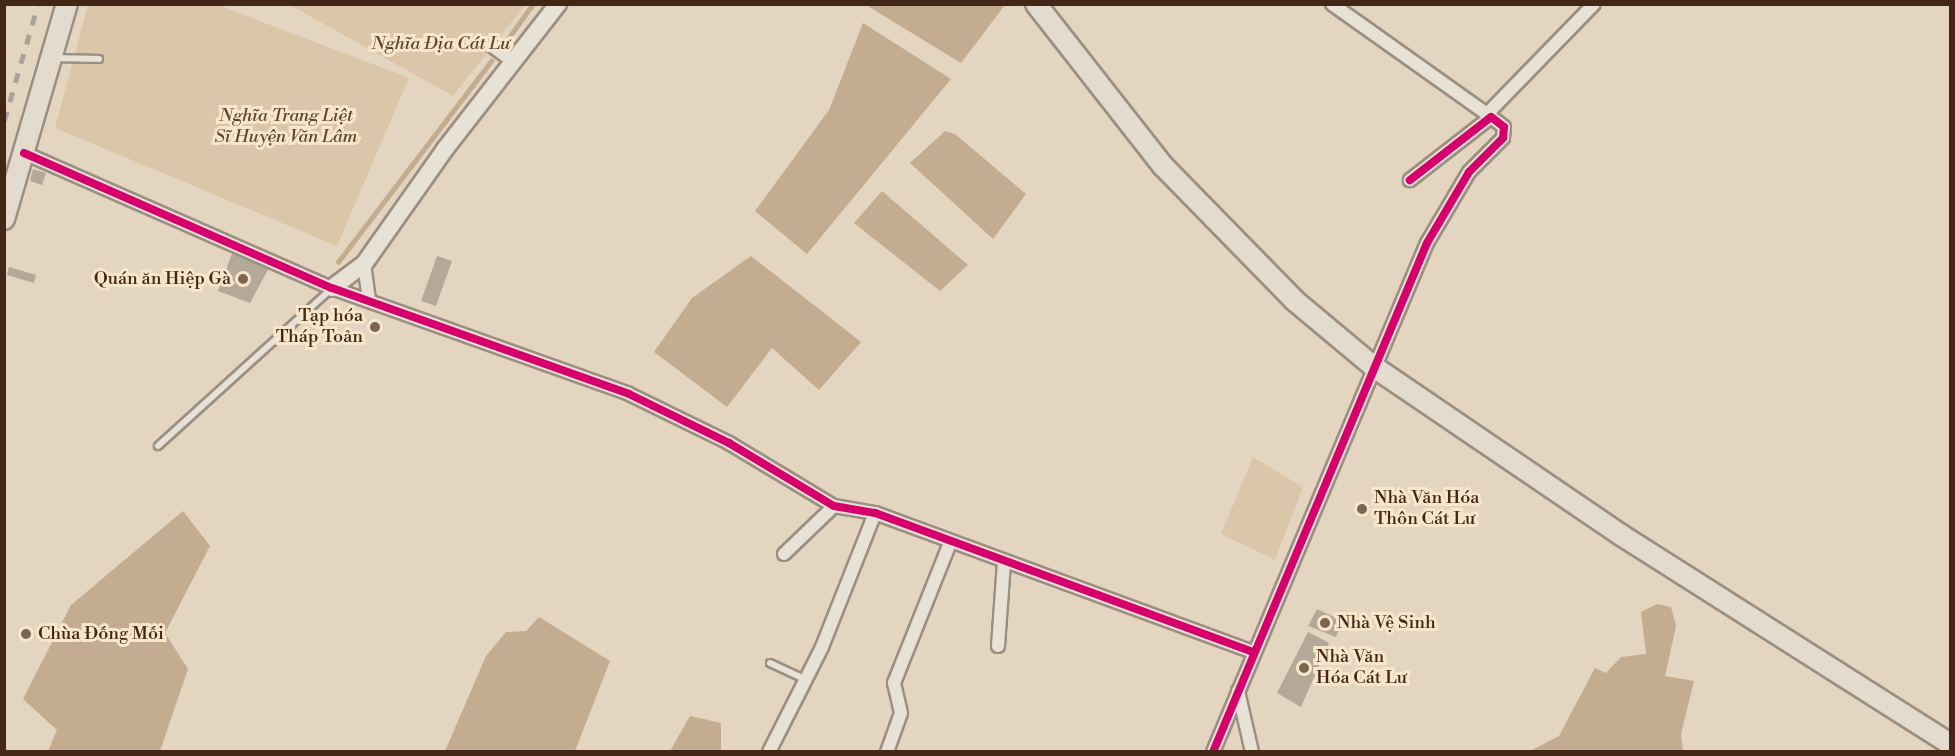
<!DOCTYPE html>
<html>
<head>
<meta charset="utf-8">
<style>
	body { margin:0 }
	#map { position:relative; width:1955px; height:756px; overflow:hidden; background:#e4d5c0; font-family:"Libre Bodoni",serif }
	div>[style] { position:absolute }
	[style*='--x'] { left:calc(var(--x)*1px); top:calc(var(--y)*1px); width:calc(var(--w)*1px); rotate:calc(var(--a)*1deg) }
	.green>* { inset:0; background:#dcc6a9 }
	.water>* { inset:0; background:#c4ac90 }
	.stream>* { height:4.5px; margin:-2.25px; padding:0 2.25px; transform-origin:2.25px; border-radius:2.25px; background:#c4ac90 }
	.building>* { inset:0; background:#b4a899 }
	.roads { filter:drop-shadow(2px 0 #9b8f81) drop-shadow(-2px 0 #9b8f81) drop-shadow(0 2px #9b8f81) drop-shadow(0 -2px #9b8f81) }
	.service>* { height:6px; margin:-3px; padding:0 3px; transform-origin:3px; border-radius:3px; background:#e8e1d6 }
	.minor>* { height:12px; margin:-6px; padding:0 6px; transform-origin:6px; border-radius:6px; background:#e8e1d6 }
	.secondary>* { height:16px; margin:-8px; padding:0 8px; transform-origin:8px; border-radius:8px; background:#e8e1d6 }
	.primary>* { height:20px; margin:-10px; padding:0 10px; transform-origin:10px; border-radius:10px; background:#e4dbcf }
	.rail>* { height:4.5px; margin-top:-2.25px; transform-origin:0; background:repeating-linear-gradient(90deg,#aba298 0 10px,transparent 0 20px) }
	.cycleway>* { height:8px; margin:-4px; padding:0 4px; transform-origin:4px; border-radius:4px; background:#d6006c }
	.dots>* { width:16px; height:16px; translate:-50% -50%; box-sizing:border-box; border:3px solid #f7e5cc; border-radius:50% }
	span { translate:-50% -50%; white-space:nowrap; text-align:center; line-height:1.15; -webkit-text-stroke:6px #f7e5cc; paint-order:stroke }
	.park-label { font-size:18px; color:#604430; font-style:italic }
	.poi-label { font-size:18px; color:#432716 }
	.right { translate:-100% -50%; text-align:right }
	.left { translate:0 -50%; text-align:left }
	.frame { position:absolute; inset:0; border:6px solid #432716; pointer-events:none }
</style>
</head>
<body>
<div id="map">
	<div class="green">
		<i style="clip-path:polygon(88px 5px,218px 5px,409px 78px,337px 246px,55px 128px)"></i>
		<i style="clip-path:polygon(290px 5px,525px 5px,453px 96px)"></i>
		<i style="clip-path:polygon(1253px 457px,1303px 487px,1275px 560px,1221px 534px)"></i>
	</div>
	<div class="water">
		<i style="clip-path:polygon(866px 5px,1005px 5px,961px 63px)"></i>
		<i style="clip-path:polygon(863px 23px,951px 79px,807px 254px,755px 211px,829px 110px)"></i>
		<i style="clip-path:polygon(945px 131px,955px 134px,1026px 194px,993px 239px,910px 163px)"></i>
		<i style="clip-path:polygon(882px 191px,968px 265px,940px 291px,854px 223px)"></i>
		<i style="clip-path:polygon(751px 256px,861px 342px,819px 390px,772px 348px,727px 407px,654px 352px,692px 298px)"></i>
		<i style="clip-path:polygon(183px 511px,210px 546px,165px 633px,188px 669px,160px 751px,48px 751px,57px 730px,23px 699px,71px 605px)"></i>
		<i style="clip-path:polygon(1657px 604px,1671px 607px,1676px 626px,1665px 676px,1694px 681px,1681px 734px,1683px 751px,1530px 751px,1559px 736px,1595px 668px,1606px 673px,1621px 657px,1646px 654px,1641px 612px)"></i>
		<i style="clip-path:polygon(539px 617px,610px 661px,575px 751px,445px 751px,486px 656px,506px 632px,526px 631px)"></i>
		<i style="clip-path:polygon(690px 716px,721px 723px,721px 751px,670px 751px)"></i>
	</div>
	<div class="stream">
		<i style="--x:507;--y:40;--w:44;--a:-54.2"></i>
		<i style="--x:338;--y:262;--w:253;--a:-52.7"></i>
	</div>
	<div class="building">
		<i style="clip-path:polygon(33px 169px,46px 173px,42px 185px,30px 181px)"></i>
		<i style="clip-path:polygon(233px 251px,270px 266px,250px 303px,218px 291px)"></i>
		<i style="clip-path:polygon(437px 256px,452px 261px,436px 306px,421px 301px)"></i>
		<i style="clip-path:polygon(9px 267px,36px 275px,34px 283px,7px 275px)"></i>
		<i style="clip-path:polygon(1317px 609px,1342px 621px,1336px 637px,1308px 626px)"></i>
		<i style="clip-path:polygon(1308px 632px,1329px 643px,1301px 707px,1277px 693px)"></i>
	</div>
	<div class="roads">
		<div class="service">
			<i style="--x:55;--y:58;--w:44;--a:1.3"></i>
			<i style="--x:158;--y:446;--w:235;--a:-42.2"></i>
			<i style="--x:770;--y:663;--w:38;--a:25"></i>
		</div>
		<div class="minor">
			<i style="--x:1332;--y:4;--w:195;--a:35.4"></i>
			<i style="--x:492;--y:46;--w:26;--a:36"></i>
			<i style="--x:1487;--y:114;--w:153;--a:-45.8"></i>
			<i style="--x:24;--y:153;--w:336;--a:23.7"></i>
			<i style="--x:332;--y:288;--w:315;--a:19.6"></i>
			<i style="--x:629;--y:394;--w:111;--a:26.1"></i>
			<i style="--x:729;--y:443;--w:122;--a:31"></i>
			<i style="--x:834;--y:506;--w:42;--a:9.7"></i>
			<i style="--x:875;--y:513;--w:401;--a:20.2"></i>
			<i style="--x:364;--y:264;--w:37;--a:82"></i>
			<i style="--x:784;--y:554;--w:69;--a:-43.8"></i>
			<i style="--x:998;--y:646;--w:83;--a:-85.9"></i>
			<i style="--x:1238;--y:691;--w:63;--a:77.1"></i>
			<i style="--x:769;--y:752;--w:118;--a:-63.2"></i>
			<i style="--x:822;--y:647;--w:144;--a:-68.4"></i>
			<i style="--x:887;--y:752;--w:41;--a:-70.3"></i>
			<i style="--x:901;--y:713;--w:31;--a:-103"></i>
			<i style="--x:894;--y:683;--w:151;--a:-68.2"></i>
			<i style="--x:1213;--y:752;--w:552;--a:-67.2"></i>
			<i style="--x:1427;--y:243;--w:82;--a:-59.4"></i>
			<i style="--x:1469;--y:172;--w:48;--a:-45"></i>
			<i style="--x:1503;--y:138;--w:11;--a:-85"></i>
			<i style="--x:1504;--y:127;--w:16;--a:-142"></i>
			<i style="--x:1491;--y:117;--w:103;--a:142.1"></i>
		</div>
		<div class="secondary">
			<i style="--x:332;--y:288;--w:40;--a:-37"></i>
			<i style="--x:364;--y:264;--w:141;--a:-54.8"></i>
			<i style="--x:445;--y:149;--w:184;--a:-52.1"></i>
		</div>
		<div class="primary">
			<i style="--x:1036;--y:4;--w:206;--a:51.9"></i>
			<i style="--x:1163;--y:166;--w:187;--a:45.6"></i>
			<i style="--x:1294;--y:300;--w:104;--a:39.9"></i>
			<i style="--x:1374;--y:367;--w:299;--a:34.2"></i>
			<i style="--x:1621;--y:535;--w:390;--a:32.4"></i>
			<i style="--x:4;--y:219;--w:224;--a:-73.7"></i>
		</div>
	</div>
	<div class="rail">
		<i style="--x:4;--y:121;--w:122;--a:-73.8"></i>
	</div>
	<div class="cycleway">
		<i style="--x:24;--y:153;--w:336;--a:23.7"></i>
		<i style="--x:332;--y:288;--w:315;--a:19.6"></i>
		<i style="--x:629;--y:394;--w:111;--a:26.1"></i>
		<i style="--x:729;--y:443;--w:122;--a:31"></i>
		<i style="--x:834;--y:506;--w:42;--a:9.7"></i>
		<i style="--x:875;--y:513;--w:401;--a:20.2"></i>
		<i style="--x:1213;--y:752;--w:552;--a:-67.2"></i>
		<i style="--x:1427;--y:243;--w:82;--a:-59.4"></i>
		<i style="--x:1469;--y:172;--w:48;--a:-45"></i>
		<i style="--x:1503;--y:138;--w:11;--a:-85"></i>
		<i style="--x:1504;--y:127;--w:16;--a:-142"></i>
		<i style="--x:1491;--y:117;--w:103;--a:142.1"></i>
	</div>
	<div class="dots">
		<i style="left:243px;top:279px;background:#7b6452"></i>
		<i style="left:375px;top:327px;background:#7b6452"></i>
		<i style="left:1362px;top:509px;background:#7b6452"></i>
		<i style="left:1325px;top:623px;background:#7b6452"></i>
		<i style="left:26px;top:634px;background:#7b6452"></i>
		<i style="left:1304px;top:668px;background:#7b6452"></i>
	</div>
	<div class="park-label">
		<span style="left:441px;top:44px">Nghĩa Địa Cát Lư</span>
		<span style="left:286px;top:127px">Nghĩa Trang Liệt<br>Sĩ Huyện Văn Lâm</span>
	</div>
	<div class="poi-label">
		<span class="right" style="left:231px;top:279px">Quán ăn Hiệp Gà</span>
		<span class="right" style="left:363px;top:327px">Tạp hóa<br>Tháp Toản</span>
		<span class="left" style="left:1374px;top:509px">Nhà Văn Hóa<br>Thôn Cát Lư</span>
		<span class="left" style="left:1337px;top:623px">Nhà Vệ Sinh</span>
		<span class="left" style="left:38px;top:634px">Chùa Đống Mối</span>
		<span class="left" style="left:1316px;top:668px">Nhà Văn<br>Hóa Cát Lư</span>
	</div>
	<div class="frame"></div>
</div>
</body>
</html>
